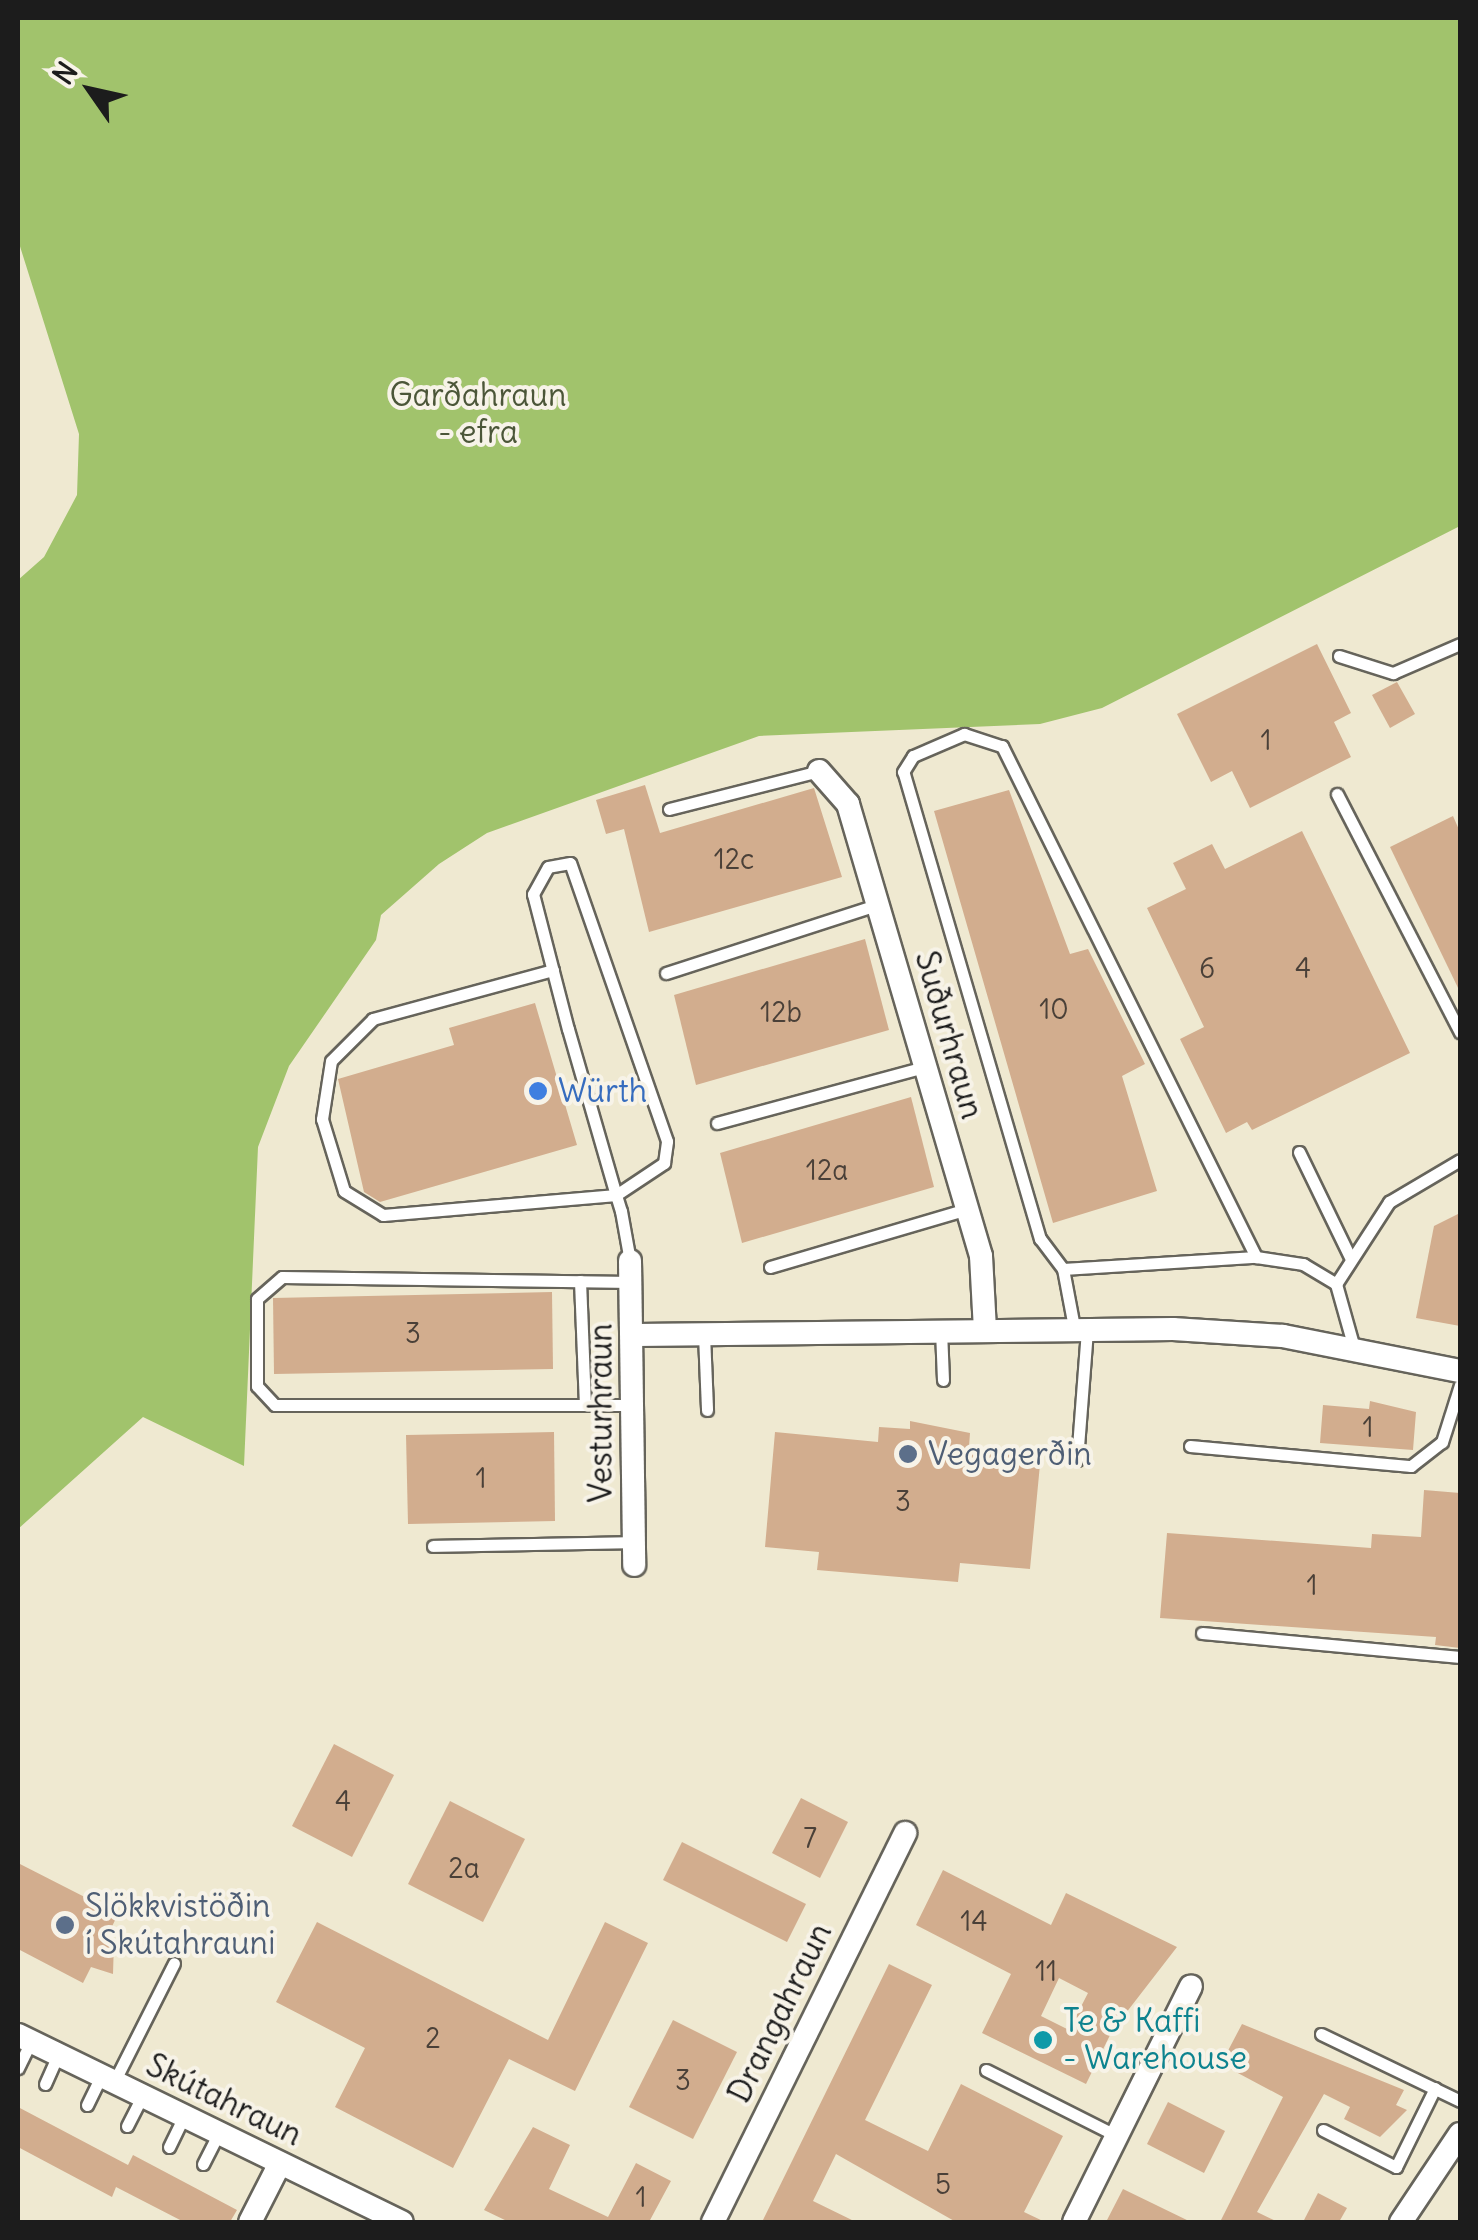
<!DOCTYPE html>
<html>
<head>
<meta charset="utf-8">
<style>
	body { margin:0 }
	#map { position:relative; width:1478px; height:2240px; overflow:hidden; background:#efe9d1; font-family:Delius,sans-serif }
	div>[style] { position:absolute }
	[style*='--x'] { left:calc(var(--x)*1px); top:calc(var(--y)*1px); width:calc(var(--w)*1px); rotate:calc(var(--a)*1deg) }
	.green>* { inset:0; background:#a1c36c }
	.building>* { inset:0; background:#d2ad8e }
	.roads { filter:drop-shadow(2px 0 #66645b) drop-shadow(-2px 0 #66645b) drop-shadow(0 2px #66645b) drop-shadow(0 -2px #66645b) }
	.service>* { height:11px; margin:-5.5px; padding:0 5.5px; transform-origin:5.5px; border-radius:5.5px; background:#fff }
	.minor>* { height:22px; margin:-11px; padding:0 11px; transform-origin:11px; border-radius:11px; background:#fff }
	.dots>* { width:28px; height:28px; translate:-50% -50%; box-sizing:border-box; border:5px solid #f7f3e8; border-radius:50% }
	span { translate:-50% -50%; white-space:nowrap; text-align:center; line-height:1.15; -webkit-text-stroke:8px #f7f3e8; paint-order:stroke }
	.number-label { font-size:28px; color:#4a4038 }
	.number-label span { -webkit-text-stroke-width:0 }
	.park-label { font-size:32px; color:#4b5638 }
	.street-label { font-size:32px; color:#1c1c1c }
	.shop-label { font-size:32px; color:#366cbe }
	.left { translate:0 -50%; text-align:left }
	.service-label { font-size:32px; color:#4e5e75 }
	.culture-label { font-size:32px; color:#0d838f }
	.frame { position:absolute; inset:0; border:20px solid #1c1c1c; pointer-events:none }
	.north { position:absolute; left:40px; top:40px; width:100px; height:100px; -webkit-text-stroke:8px #f7f3e8; paint-order:stroke; rotate:304deg; font-size:28px; font-weight:700; line-height:40px; text-align:center; color:#1c1c1c }
	.north::after { content:''; display:block; margin:auto; width:35px; height:45px; background:#1c1c1c; clip-path:polygon(50% 0,100% 100%,50% 72%,0 100%) }
</style>
</head>
<body>
<div id="map">
	<div class="green">
		<i style="clip-path:polygon(18px 18px,1460px 18px,1460px 526px,1102px 708px,1040px 724px,759px 736px,487px 833px,439px 864px,381px 915px,376px 940px,289px 1066px,258px 1147px,244px 1466px,143px 1417px,18px 1529px,18px 580px,44px 557px,77px 495px,79px 434px,18px 240px)"></i>
	</div>
	<div class="building">
		<i style="clip-path:polygon(1317px 644px,1351px 713px,1334px 722px,1351px 757px,1250px 808px,1232px 771px,1211px 782px,1177px 714px)"></i>
		<i style="clip-path:polygon(1397px 682px,1415px 714px,1390px 728px,1372px 695px)"></i>
		<i style="clip-path:polygon(645px 785px,660px 833px,814px 788px,842px 877px,649px 932px,624px 829px,606px 834px,596px 800px)"></i>
		<i style="clip-path:polygon(1009px 790px,1070px 954px,1088px 949px,1145px 1064px,1122px 1076px,1157px 1191px,1053px 1223px,934px 811px)"></i>
		<i style="clip-path:polygon(1453px 816px,1460px 832px,1460px 992px,1390px 847px)"></i>
		<i style="clip-path:polygon(1302px 831px,1410px 1053px,1252px 1130px,1247px 1122px,1226px 1133px,1180px 1039px,1204px 1027px,1147px 908px,1186px 889px,1173px 863px,1212px 844px,1225px 869px)"></i>
		<i style="clip-path:polygon(865px 939px,889px 1030px,696px 1085px,674px 995px)"></i>
		<i style="clip-path:polygon(535px 1003px,577px 1145px,380px 1202px,364px 1192px,338px 1079px,454px 1045px,449px 1028px)"></i>
		<i style="clip-path:polygon(911px 1097px,934px 1187px,742px 1243px,720px 1153px)"></i>
		<i style="clip-path:polygon(1460px 1213px,1460px 1326px,1416px 1318px,1434px 1226px)"></i>
		<i style="clip-path:polygon(552px 1292px,553px 1369px,274px 1374px,273px 1298px)"></i>
		<i style="clip-path:polygon(1370px 1401px,1416px 1412px,1413px 1450px,1320px 1443px,1323px 1405px,1369px 1409px)"></i>
		<i style="clip-path:polygon(910px 1421px,970px 1433px,969px 1447px,1041px 1454px,1030px 1569px,960px 1563px,958px 1582px,817px 1570px,819px 1552px,765px 1547px,775px 1432px,878px 1442px,879px 1427px,910px 1429px)"></i>
		<i style="clip-path:polygon(554px 1432px,555px 1521px,408px 1524px,406px 1435px)"></i>
		<i style="clip-path:polygon(1424px 1490px,1460px 1493px,1460px 1648px,1435px 1645px,1436px 1637px,1160px 1618px,1167px 1533px,1371px 1548px,1372px 1534px,1421px 1537px)"></i>
		<i style="clip-path:polygon(334px 1744px,394px 1775px,352px 1857px,292px 1826px)"></i>
		<i style="clip-path:polygon(801px 1798px,848px 1822px,820px 1878px,772px 1853px)"></i>
		<i style="clip-path:polygon(450px 1801px,525px 1839px,483px 1922px,408px 1884px)"></i>
		<i style="clip-path:polygon(682px 1842px,806px 1904px,787px 1942px,663px 1880px)"></i>
		<i style="clip-path:polygon(18px 1863px,118px 1914px,107px 1937px,114px 1941px,113px 1974px,91px 1967px,83px 1983px,18px 1949px)"></i>
		<i style="clip-path:polygon(evenodd,943px 1870px,1051px 1925px,1066px 1893px,1177px 1947px,1112px 2031px,1086px 2084px,982px 2033px,1011px 1974px,916px 1925px,943px 1870px,1059px 1978px,1088px 1993px,1069px 2030px,1041px 2016px,1059px 1978px)"></i>
		<i style="clip-path:polygon(317px 1922px,548px 2040px,605px 1922px,648px 1943px,575px 2091px,509px 2059px,453px 2168px,335px 2107px,365px 2048px,276px 2002px)"></i>
		<i style="clip-path:polygon(889px 1964px,932px 1985px,865px 2120px,928px 2151px,961px 2084px,1063px 2136px,1024px 2212px,1045px 2222px,956px 2222px,836px 2154px,813px 2201px,856px 2222px,762px 2222px)"></i>
		<i style="clip-path:polygon(673px 2020px,737px 2052px,693px 2139px,629px 2107px)"></i>
		<i style="clip-path:polygon(1242px 2024px,1404px 2090px,1396px 2105px,1407px 2110px,1380px 2137px,1344px 2119px,1350px 2107px,1324px 2094px,1257px 2212px,1278px 2222px,1220px 2222px,1283px 2097px,1221px 2064px)"></i>
		<i style="clip-path:polygon(1168px 2102px,1225px 2131px,1204px 2173px,1147px 2144px)"></i>
		<i style="clip-path:polygon(18px 2107px,128px 2165px,133px 2155px,237px 2210px,230px 2222px,184px 2222px,116px 2187px,112px 2197px,18px 2147px)"></i>
		<i style="clip-path:polygon(533px 2127px,570px 2145px,549px 2189px,608px 2217px,636px 2163px,671px 2181px,649px 2222px,509px 2222px,484px 2210px)"></i>
		<i style="clip-path:polygon(1123px 2189px,1191px 2222px,1106px 2222px)"></i>
		<i style="clip-path:polygon(1318px 2193px,1347px 2208px,1339px 2222px,1303px 2222px)"></i>
	</div>
	<div class="roads">
		<div class="service">
			<i style="--x:1339;--y:656;--w:57;--a:17.5"></i>
			<i style="--x:1393;--y:673;--w:73;--a:-23.4"></i>
			<i style="--x:1337;--y:794;--w:268;--a:62.7"></i>
			<i style="--x:669;--y:809;--w:155;--a:-14.2"></i>
			<i style="--x:553;--y:970;--w:187;--a:164.8"></i>
			<i style="--x:373;--y:1019;--w:59;--a:135"></i>
			<i style="--x:331;--y:1061;--w:59;--a:98.8"></i>
			<i style="--x:322;--y:1119;--w:75;--a:73"></i>
			<i style="--x:344;--y:1191;--w:46;--a:31.6"></i>
			<i style="--x:383;--y:1215;--w:234;--a:-4.9"></i>
			<i style="--x:616;--y:1195;--w:58;--a:-33.7"></i>
			<i style="--x:664;--y:1163;--w:22;--a:-82"></i>
			<i style="--x:667;--y:1141;--w:294;--a:-109.2"></i>
			<i style="--x:570;--y:863;--w:22;--a:170"></i>
			<i style="--x:548;--y:867;--w:31;--a:119"></i>
			<i style="--x:533;--y:894;--w:139;--a:75.5"></i>
			<i style="--x:568;--y:1029;--w:173;--a:73.9"></i>
			<i style="--x:616;--y:1195;--w:17;--a:73"></i>
			<i style="--x:621;--y:1211;--w:51;--a:79.8"></i>
			<i style="--x:666;--y:973;--w:222;--a:-17.9"></i>
			<i style="--x:717;--y:1123;--w:215;--a:-15.1"></i>
			<i style="--x:1299;--y:1152;--w:119;--a:64.1"></i>
			<i style="--x:770;--y:1267;--w:205;--a:-16.4"></i>
			<i style="--x:1063;--y:1269;--w:38;--a:-127"></i>
			<i style="--x:1040;--y:1239;--w:487;--a:-106.3"></i>
			<i style="--x:903;--y:772;--w:19;--a:-58"></i>
			<i style="--x:913;--y:756;--w:56;--a:-23.3"></i>
			<i style="--x:964;--y:734;--w:40;--a:18"></i>
			<i style="--x:1002;--y:746;--w:571;--a:63.57"></i>
			<i style="--x:580;--y:1281;--w:124;--a:87.7"></i>
			<i style="--x:632;--y:1282;--w:350;--a:-179.2"></i>
			<i style="--x:282;--y:1277;--w:33;--a:139"></i>
			<i style="--x:257;--y:1299;--w:87;--a:90"></i>
			<i style="--x:257;--y:1386;--w:26;--a:47"></i>
			<i style="--x:275;--y:1405;--w:360;--a:0"></i>
			<i style="--x:1336;--y:1284;--w:98;--a:-57.1"></i>
			<i style="--x:1389;--y:1202;--w:82;--a:-30.6"></i>
			<i style="--x:1074;--y:1327;--w:59;--a:-100.7"></i>
			<i style="--x:1063;--y:1269;--w:193;--a:-3.6"></i>
			<i style="--x:1256;--y:1257;--w:48;--a:8.5"></i>
			<i style="--x:1303;--y:1264;--w:39;--a:31"></i>
			<i style="--x:1336;--y:1284;--w:66;--a:74.3"></i>
			<i style="--x:941;--y:1330;--w:50;--a:87.7"></i>
			<i style="--x:704;--y:1334;--w:76;--a:87.7"></i>
			<i style="--x:1190;--y:1446;--w:222;--a:5.2"></i>
			<i style="--x:1411;--y:1466;--w:39;--a:-38"></i>
			<i style="--x:1442;--y:1442;--w:60;--a:-72.5"></i>
			<i style="--x:1077;--y:1460;--w:131;--a:-85.6"></i>
			<i style="--x:433;--y:1546;--w:201;--a:-1.1"></i>
			<i style="--x:1202;--y:1633;--w:259;--a:5.3"></i>
			<i style="--x:1321;--y:2034;--w:154;--a:25.7"></i>
			<i style="--x:18;--y:2068;--w:30;--a:-64"></i>
			<i style="--x:986;--y:2070;--w:147;--a:26.7"></i>
			<i style="--x:114;--y:2082;--w:133;--a:-63.2"></i>
			<i style="--x:45;--y:2084;--w:32;--a:-66"></i>
			<i style="--x:87;--y:2105;--w:32;--a:-64"></i>
			<i style="--x:127;--y:2126;--w:34;--a:-63"></i>
			<i style="--x:1323;--y:2130;--w:82;--a:26.9"></i>
			<i style="--x:1396;--y:2167;--w:88;--a:-63.7"></i>
			<i style="--x:169;--y:2147;--w:34;--a:-64"></i>
			<i style="--x:203;--y:2164;--w:35;--a:-63"></i>
		</div>
		<div class="minor">
			<i style="--x:819;--y:771;--w:44;--a:48.7"></i>
			<i style="--x:848;--y:804;--w:471;--a:73.6"></i>
			<i style="--x:981;--y:1256;--w:73;--a:86.9"></i>
			<i style="--x:630;--y:1261;--w:304;--a:89.2"></i>
			<i style="--x:636;--y:1335;--w:537;--a:-0.64"></i>
			<i style="--x:1173;--y:1329;--w:110;--a:3.6"></i>
			<i style="--x:1283;--y:1336;--w:180;--a:11.2"></i>
			<i style="--x:18;--y:2035;--w:427;--a:26"></i>
			<i style="--x:250;--y:2222;--w:66;--a:-63"></i>
			<i style="--x:713;--y:2222;--w:434;--a:-63.7"></i>
			<i style="--x:1074;--y:2222;--w:263;--a:-63.6"></i>
			<i style="--x:1401;--y:2222;--w:106;--a:-56.2"></i>
		</div>
	</div>
	<div class="dots">
		<i style="left:538px;top:1091px;background:#3f7fe0"></i>
		<i style="left:908px;top:1454px;background:#5c6f8a"></i>
		<i style="left:65px;top:1925px;background:#5c6f8a"></i>
		<i style="left:1043px;top:2040px;background:#0f9aa8"></i>
	</div>
	<div class="number-label">
		<span style="left:1266px;top:740px">1</span>
		<span style="left:734px;top:859px">12c</span>
		<span style="left:1207px;top:968px">6</span>
		<span style="left:1303px;top:968px">4</span>
		<span style="left:1054px;top:1009px">10</span>
		<span style="left:781px;top:1012px">12b</span>
		<span style="left:827px;top:1170px">12a</span>
		<span style="left:413px;top:1333px">3</span>
		<span style="left:1368px;top:1427px">1</span>
		<span style="left:481px;top:1478px">1</span>
		<span style="left:903px;top:1501px">3</span>
		<span style="left:1312px;top:1585px">1</span>
		<span style="left:343px;top:1801px">4</span>
		<span style="left:810px;top:1838px">7</span>
		<span style="left:464px;top:1868px">2a</span>
		<span style="left:974px;top:1921px">14</span>
		<span style="left:1046px;top:1971px">11</span>
		<span style="left:433px;top:2038px">2</span>
		<span style="left:683px;top:2080px">3</span>
		<span style="left:943px;top:2184px">5</span>
		<span style="left:641px;top:2197px">1</span>
	</div>
	<div class="park-label">
		<span style="left:478px;top:414px">Garðahraun<br>- efra</span>
	</div>
	<div class="street-label">
		<span style="left:949px;top:1035px;rotate:74deg">Suðurhraun</span>
		<span style="left:601px;top:1413px;rotate:-90deg">Vesturhraun</span>
		<span style="left:780px;top:2013px;rotate:-64deg">Drangahraun</span>
		<span style="left:224px;top:2100px;rotate:26deg">Skútahraun</span>
	</div>
	<div class="shop-label">
		<span class="left" style="left:558px;top:1091px">Würth</span>
	</div>
	<div class="service-label">
		<span class="left" style="left:928px;top:1454px">Vegagerðin</span>
		<span class="left" style="left:85px;top:1925px">Slökkvistöðin<br>í Skútahrauni</span>
	</div>
	<div class="culture-label">
		<span class="left" style="left:1063px;top:2040px">Te &amp; Kaffi<br>- Warehouse</span>
	</div>
	<div class="frame"></div>
	<div class="north">N</div>
</div>
</body>
</html>
